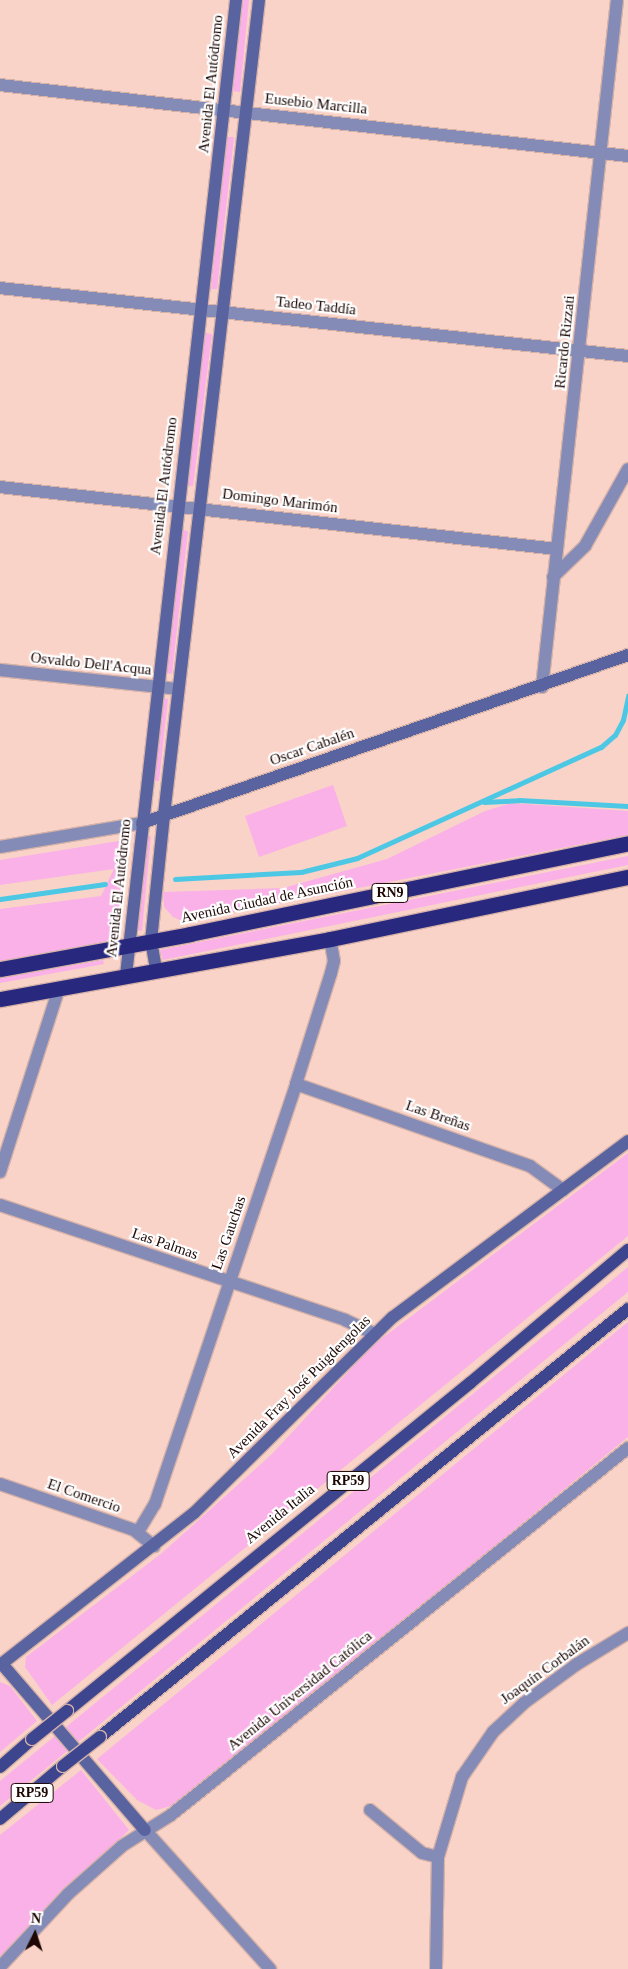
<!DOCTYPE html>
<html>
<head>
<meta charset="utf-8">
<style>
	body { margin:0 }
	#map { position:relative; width:628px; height:1969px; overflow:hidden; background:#fad3c8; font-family:"Times New Roman",serif }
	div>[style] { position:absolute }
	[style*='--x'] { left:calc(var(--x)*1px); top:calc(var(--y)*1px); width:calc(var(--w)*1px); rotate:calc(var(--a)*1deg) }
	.green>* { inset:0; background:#f9b1e7 }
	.stream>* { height:5px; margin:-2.5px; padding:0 2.5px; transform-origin:2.5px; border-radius:2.5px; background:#4dc8e4 }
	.roads { filter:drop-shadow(1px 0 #d6b2a9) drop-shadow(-1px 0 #d6b2a9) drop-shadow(0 1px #d6b2a9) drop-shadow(0 -1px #d6b2a9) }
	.street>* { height:12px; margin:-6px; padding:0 6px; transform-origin:6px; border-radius:6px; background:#838bb6 }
	.secondary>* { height:12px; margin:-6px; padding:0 6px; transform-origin:6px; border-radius:6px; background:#5963a0 }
	.primary>* { height:12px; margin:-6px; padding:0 6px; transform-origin:6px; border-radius:6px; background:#3d458f }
	.highway>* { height:15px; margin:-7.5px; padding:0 7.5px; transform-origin:7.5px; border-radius:7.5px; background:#28287f }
	.bridges { filter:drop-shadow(1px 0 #d6b2a9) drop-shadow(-1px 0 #d6b2a9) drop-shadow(0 1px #d6b2a9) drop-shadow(0 -1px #d6b2a9) }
	.primary-bridge>* { height:12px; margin:-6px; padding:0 6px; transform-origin:6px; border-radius:6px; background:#3d458f }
	span { translate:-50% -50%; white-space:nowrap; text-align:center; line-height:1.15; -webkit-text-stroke:4.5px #fefefe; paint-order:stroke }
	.shield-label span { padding:1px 4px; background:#fefefe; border:1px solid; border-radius:4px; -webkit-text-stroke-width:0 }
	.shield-label { font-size:14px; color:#1c0704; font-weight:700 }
	.street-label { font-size:15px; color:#1c0704 }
	.north { position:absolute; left:10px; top:1909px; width:50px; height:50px; -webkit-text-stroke:4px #fefefe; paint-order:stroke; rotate:4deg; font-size:14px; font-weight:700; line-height:20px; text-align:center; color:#1c0704 }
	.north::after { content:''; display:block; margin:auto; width:18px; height:22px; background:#1c0704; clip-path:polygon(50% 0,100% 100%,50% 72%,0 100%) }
</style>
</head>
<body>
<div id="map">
	<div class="green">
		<i style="clip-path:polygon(243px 0,249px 0,240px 92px,233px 91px)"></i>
		<i style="clip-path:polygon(227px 137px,234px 137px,217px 289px,211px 289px)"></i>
		<i style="clip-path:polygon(205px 333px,212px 334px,193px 486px,187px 486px)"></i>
		<i style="clip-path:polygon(182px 530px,188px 531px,172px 674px,166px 673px)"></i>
		<i style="clip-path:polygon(161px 698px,168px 699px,159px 781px,152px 781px)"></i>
		<i style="clip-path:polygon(333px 785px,347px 826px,259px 857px,245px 816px)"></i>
		<i style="clip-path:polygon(511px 803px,628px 811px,628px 835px,185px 922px,173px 917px,164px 907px,163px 892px,283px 888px,387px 859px,485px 811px)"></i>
		<i style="clip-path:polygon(145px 835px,151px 836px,142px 931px,136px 930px)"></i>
		<i style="clip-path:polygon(125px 840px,120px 929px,110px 939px,92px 947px,0 961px,0 909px,101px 896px,114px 869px,0 885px,0 860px)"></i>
		<i style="clip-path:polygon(628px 856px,628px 865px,163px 960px,160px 950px)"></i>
		<i style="clip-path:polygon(103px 960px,104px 964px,0 983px,0 978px)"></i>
		<i style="clip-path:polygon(628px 1153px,628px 1236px,52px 1705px,25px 1667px,26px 1657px,162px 1553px,272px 1454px,373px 1345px)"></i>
		<i style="clip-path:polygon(628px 1267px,628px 1292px,0 1806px,0 1781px)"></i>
		<i style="clip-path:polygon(628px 1322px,628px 1437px,179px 1804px,156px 1810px,137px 1800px,97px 1759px)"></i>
		<i style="clip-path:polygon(0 1682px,10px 1686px,37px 1721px,0 1752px)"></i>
		<i style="clip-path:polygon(81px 1770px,129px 1830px,47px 1907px,0 1957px,0 1835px)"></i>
	</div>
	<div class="stream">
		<i style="--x:484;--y:802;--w:35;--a:-3"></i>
		<i style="--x:519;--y:800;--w:109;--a:3.2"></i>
		<i style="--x:175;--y:879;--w:126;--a:-3.2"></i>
		<i style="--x:301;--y:872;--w:58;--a:-14"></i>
		<i style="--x:357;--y:858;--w:268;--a:-24.5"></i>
		<i style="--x:601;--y:747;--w:18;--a:-41"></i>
		<i style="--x:615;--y:735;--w:17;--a:-62"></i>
		<i style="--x:623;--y:720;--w:25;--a:-78"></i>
		<i style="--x:0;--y:899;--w:106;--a:-8.1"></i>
	</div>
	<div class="roads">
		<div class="street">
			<i style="--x:0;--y:85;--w:632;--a:6.45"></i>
			<i style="--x:0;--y:288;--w:632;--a:6.18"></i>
			<i style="--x:0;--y:487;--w:560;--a:6.35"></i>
			<i style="--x:553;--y:577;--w:45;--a:-44.1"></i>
			<i style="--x:585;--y:546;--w:88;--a:-60.8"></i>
			<i style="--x:0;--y:670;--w:179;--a:6.1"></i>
			<i style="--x:542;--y:687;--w:691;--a:-83.77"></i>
			<i style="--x:0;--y:847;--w:144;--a:-9.6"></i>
			<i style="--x:296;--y:1084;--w:248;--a:19.3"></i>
			<i style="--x:530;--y:1166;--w:41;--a:36"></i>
			<i style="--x:0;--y:1172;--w:193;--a:-72.2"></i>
			<i style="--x:0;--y:1205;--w:364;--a:18.4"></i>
			<i style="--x:345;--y:1320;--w:33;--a:25"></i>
			<i style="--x:0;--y:1484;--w:142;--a:18.9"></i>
			<i style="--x:134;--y:1530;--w:26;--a:39"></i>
			<i style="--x:138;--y:1532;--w:33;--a:-59"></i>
			<i style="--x:155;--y:1504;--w:443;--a:-71.4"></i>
			<i style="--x:296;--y:1084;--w:116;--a:-72.5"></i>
			<i style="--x:331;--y:973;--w:12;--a:-76"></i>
			<i style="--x:334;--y:961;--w:22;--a:-100"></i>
			<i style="--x:370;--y:1810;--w:67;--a:39.6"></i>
			<i style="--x:422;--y:1853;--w:16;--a:14"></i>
			<i style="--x:145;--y:1830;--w:187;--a:48"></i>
			<i style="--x:0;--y:1967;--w:100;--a:-47"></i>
			<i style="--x:68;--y:1894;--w:72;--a:-41.6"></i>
			<i style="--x:122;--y:1846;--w:58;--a:-32.3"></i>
			<i style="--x:171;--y:1815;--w:586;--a:-38.77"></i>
			<i style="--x:436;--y:1969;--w:112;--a:-89"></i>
			<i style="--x:438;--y:1857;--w:84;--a:-73.3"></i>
			<i style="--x:462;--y:1777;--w:55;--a:-55.4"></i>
			<i style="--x:493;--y:1732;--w:42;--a:-43.1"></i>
			<i style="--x:524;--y:1703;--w:66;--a:-36.3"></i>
			<i style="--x:577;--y:1664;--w:60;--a:-31.3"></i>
		</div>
		<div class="secondary">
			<i style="--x:142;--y:823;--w:514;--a:-19.07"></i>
			<i style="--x:156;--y:969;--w:28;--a:-100"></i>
			<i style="--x:151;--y:941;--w:127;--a:-84.1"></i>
			<i style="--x:164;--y:815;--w:821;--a:-83.35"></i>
			<i style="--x:126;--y:975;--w:981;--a:-83.56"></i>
			<i style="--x:2;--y:1664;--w:219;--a:49.3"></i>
			<i style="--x:0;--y:1665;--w:246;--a:-38.1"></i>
			<i style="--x:194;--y:1513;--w:279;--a:-44.6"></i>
			<i style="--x:393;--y:1317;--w:294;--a:-36.8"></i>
		</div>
		<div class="primary">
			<i style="--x:67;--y:1711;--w:520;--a:-39.14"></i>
			<i style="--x:470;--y:1383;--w:207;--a:-40.1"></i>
			<i style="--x:100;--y:1737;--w:680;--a:-39.03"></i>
			<i style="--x:0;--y:1767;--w:43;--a:-41.2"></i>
			<i style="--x:0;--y:1819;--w:82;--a:-40.1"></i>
		</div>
		<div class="highway">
			<i style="--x:0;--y:969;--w:193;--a:-10.4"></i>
			<i style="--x:190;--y:934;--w:447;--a:-11.7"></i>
			<i style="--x:0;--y:999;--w:335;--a:-10.3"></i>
			<i style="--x:330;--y:939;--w:304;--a:-11.8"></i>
		</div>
	</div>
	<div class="bridges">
		<div class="primary-bridge">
			<i style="--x:32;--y:1739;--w:45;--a:-38.7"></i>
			<i style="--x:63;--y:1766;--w:47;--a:-38.1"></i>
		</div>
	</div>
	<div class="shield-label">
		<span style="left:390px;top:893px">RN9</span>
		<span style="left:348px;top:1481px">RP59</span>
		<span style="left:32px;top:1793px">RP59</span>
	</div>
	<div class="street-label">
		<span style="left:211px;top:84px;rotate:-84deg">Avenida El Autódromo</span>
		<span style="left:316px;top:104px;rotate:6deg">Eusebio Marcilla</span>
		<span style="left:316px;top:306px;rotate:6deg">Tadeo Taddía</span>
		<span style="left:565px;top:342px;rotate:-84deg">Ricardo Rizzati</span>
		<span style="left:164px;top:486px;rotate:-83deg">Avenida El Autódromo</span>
		<span style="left:280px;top:501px;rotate:7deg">Domingo Marimón</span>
		<span style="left:91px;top:664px;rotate:6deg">Osvaldo Dell'Acqua</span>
		<span style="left:312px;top:747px;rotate:-19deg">Oscar Cabalén</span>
		<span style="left:119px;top:888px;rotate:-84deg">Avenida El Autódromo</span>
		<span style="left:267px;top:900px;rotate:-12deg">Avenida Ciudad de Asunción</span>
		<span style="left:438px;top:1116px;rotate:19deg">Las Breñas</span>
		<span style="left:229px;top:1233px;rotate:-71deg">Las Gauchas</span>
		<span style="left:165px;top:1244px;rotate:19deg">Las Palmas</span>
		<span style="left:299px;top:1387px;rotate:-45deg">Avenida Fray José Puigdengolas</span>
		<span style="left:84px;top:1496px;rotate:19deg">El Comercio</span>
		<span style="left:280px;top:1514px;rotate:-39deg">Avenida Italia</span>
		<span style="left:545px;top:1670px;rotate:-36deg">Joaquín Corbalán</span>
		<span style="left:300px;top:1691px;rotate:-39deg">Avenida Universidad Católica</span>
	</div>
	<div class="north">N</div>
</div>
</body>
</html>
